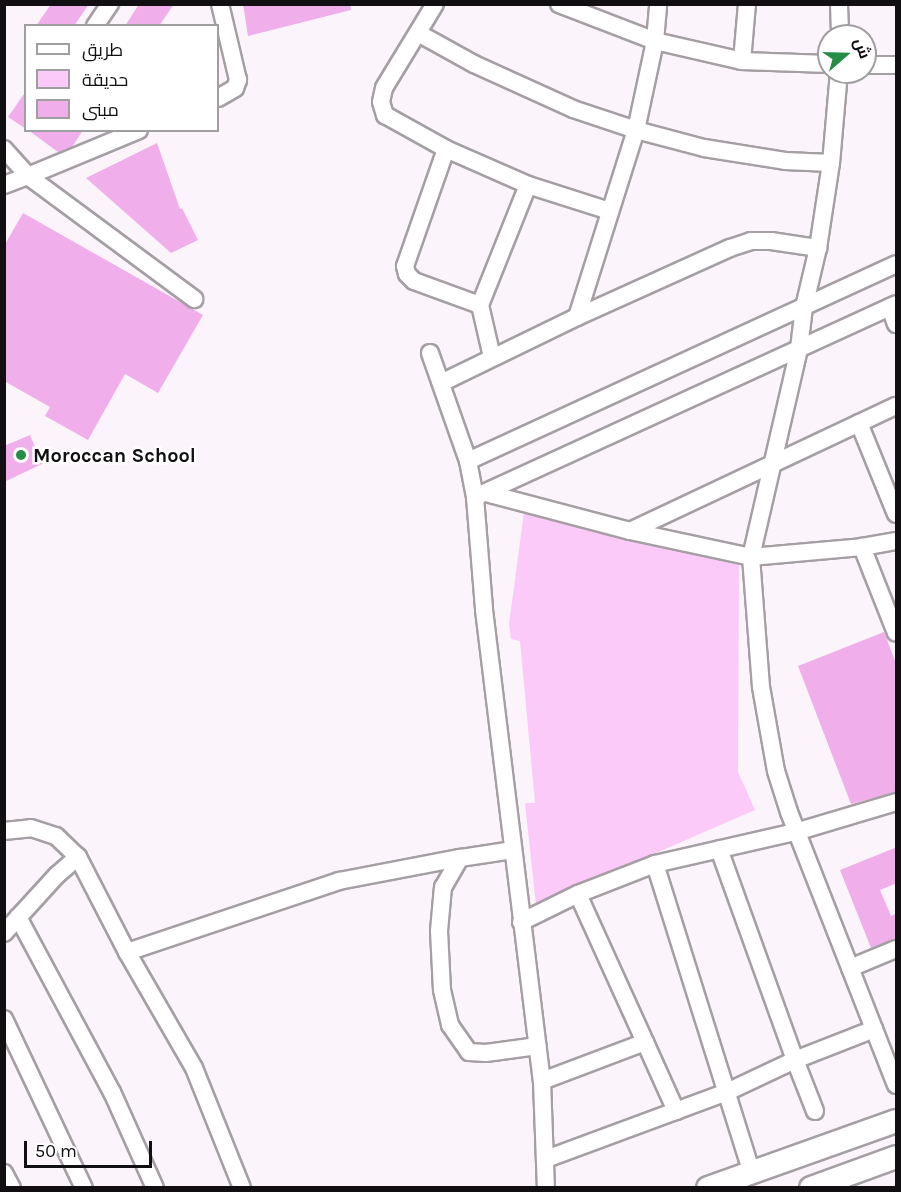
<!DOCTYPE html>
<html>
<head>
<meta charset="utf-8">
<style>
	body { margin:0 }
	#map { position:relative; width:901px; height:1192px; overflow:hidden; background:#fbf4fa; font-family:Karla,Cairo,sans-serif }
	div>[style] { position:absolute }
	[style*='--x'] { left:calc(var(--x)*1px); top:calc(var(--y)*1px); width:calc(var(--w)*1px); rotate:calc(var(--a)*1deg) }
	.green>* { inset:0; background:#fccaf8 }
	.building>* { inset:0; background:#f0afeb }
	.roads { filter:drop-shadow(2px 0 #a59fa4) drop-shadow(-2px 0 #a59fa4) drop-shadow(0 2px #a59fa4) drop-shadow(0 -2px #a59fa4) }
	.street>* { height:16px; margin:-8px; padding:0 8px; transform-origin:8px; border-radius:8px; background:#fff }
	.secondary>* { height:22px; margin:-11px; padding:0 11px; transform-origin:11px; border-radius:11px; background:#fff }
	.dots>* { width:16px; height:16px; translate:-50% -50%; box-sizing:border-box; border:3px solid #fff; border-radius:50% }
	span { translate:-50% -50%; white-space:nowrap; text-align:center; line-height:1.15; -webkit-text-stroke:5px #fff; paint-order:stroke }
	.poi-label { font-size:20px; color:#110f11; font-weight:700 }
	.left { translate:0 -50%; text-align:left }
	.frame { position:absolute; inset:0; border:6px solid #110f11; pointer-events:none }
	.legend { position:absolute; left:24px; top:24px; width:195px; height:108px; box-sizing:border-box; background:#fff; border:2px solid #a09fa0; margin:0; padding:8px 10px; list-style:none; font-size:18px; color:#110f11 }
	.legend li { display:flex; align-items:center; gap:12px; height:30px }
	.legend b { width:30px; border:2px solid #a09fa0 }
	.north { position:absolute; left:817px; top:24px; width:60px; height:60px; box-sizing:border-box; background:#fff; border:2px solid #a09fa0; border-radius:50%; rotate:70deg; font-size:16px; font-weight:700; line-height:24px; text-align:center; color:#110f11 }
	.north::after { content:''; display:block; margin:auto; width:21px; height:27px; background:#248e46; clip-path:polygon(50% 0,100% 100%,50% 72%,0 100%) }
	.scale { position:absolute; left:24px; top:1141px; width:128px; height:27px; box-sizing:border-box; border:3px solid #110f11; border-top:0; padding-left:8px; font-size:18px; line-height:21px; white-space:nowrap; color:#110f11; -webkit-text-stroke:4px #fff; paint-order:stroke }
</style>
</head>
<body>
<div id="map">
	<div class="green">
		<i style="clip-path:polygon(524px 512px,739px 565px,738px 772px,755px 810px,536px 905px,525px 803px,535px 803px,520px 641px,511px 639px,509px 624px)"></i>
	</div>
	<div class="building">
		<i style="clip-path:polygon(51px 4px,89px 4px,74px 26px,36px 26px)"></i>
		<i style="clip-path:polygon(139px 4px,174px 4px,159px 26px,125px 26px)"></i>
		<i style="clip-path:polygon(243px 4px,350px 4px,351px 10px,248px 36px)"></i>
		<i style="clip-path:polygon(26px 91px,26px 129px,8px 117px)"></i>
		<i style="clip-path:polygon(28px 130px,83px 130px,72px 147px,58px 152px)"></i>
		<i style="clip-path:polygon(157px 143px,180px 209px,182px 208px,198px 240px,171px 253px,86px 178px)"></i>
		<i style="clip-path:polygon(23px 213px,203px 315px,158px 393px,125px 374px,88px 440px,45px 416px,50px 407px,4px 381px,4px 246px)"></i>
		<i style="clip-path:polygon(30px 435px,42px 464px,4px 482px,4px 446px)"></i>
		<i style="clip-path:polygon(884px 632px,897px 666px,897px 792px,851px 804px,798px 666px)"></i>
		<i style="clip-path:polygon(897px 847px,897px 883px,880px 890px,891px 916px,897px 913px,897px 939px,871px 948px,840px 870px)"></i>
	</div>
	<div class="roads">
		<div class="street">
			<i style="--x:435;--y:4;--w:98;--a:121.3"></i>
			<i style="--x:384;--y:88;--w:14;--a:102"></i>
			<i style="--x:381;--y:102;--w:14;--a:73"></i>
			<i style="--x:385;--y:115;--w:70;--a:29.1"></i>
			<i style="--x:446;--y:149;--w:90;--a:23.7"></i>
			<i style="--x:528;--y:185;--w:86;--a:17.6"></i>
			<i style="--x:559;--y:4;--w:103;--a:21.1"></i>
			<i style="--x:655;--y:41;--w:89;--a:12.9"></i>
			<i style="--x:742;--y:61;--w:87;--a:2"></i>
			<i style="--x:839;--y:4;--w:32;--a:88"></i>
			<i style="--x:95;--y:26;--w:27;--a:-56"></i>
			<i style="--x:418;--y:33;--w:64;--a:29"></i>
			<i style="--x:474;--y:64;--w:109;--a:24.4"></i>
			<i style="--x:573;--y:109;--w:66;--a:18.4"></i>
			<i style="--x:636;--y:130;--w:70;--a:14.8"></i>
			<i style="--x:704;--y:148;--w:82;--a:9.1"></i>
			<i style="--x:785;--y:161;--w:46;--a:2.5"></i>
			<i style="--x:742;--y:61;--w:57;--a:-85"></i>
			<i style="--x:865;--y:65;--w:31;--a:0"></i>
			<i style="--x:839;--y:72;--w:91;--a:95"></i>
			<i style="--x:831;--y:163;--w:86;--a:98.7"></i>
			<i style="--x:818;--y:248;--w:61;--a:103.3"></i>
			<i style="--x:804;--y:307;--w:42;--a:96.8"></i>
			<i style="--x:799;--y:349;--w:213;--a:103"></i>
			<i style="--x:751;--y:557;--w:130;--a:85.6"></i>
			<i style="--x:761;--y:687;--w:85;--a:79.9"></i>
			<i style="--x:776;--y:771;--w:43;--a:72.4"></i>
			<i style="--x:789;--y:812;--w:293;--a:68.6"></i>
			<i style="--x:218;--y:98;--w:20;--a:-30"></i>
			<i style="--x:235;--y:88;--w:9;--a:-69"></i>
			<i style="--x:238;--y:80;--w:78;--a:-103.3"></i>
			<i style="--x:4;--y:149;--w:36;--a:48"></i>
			<i style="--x:28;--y:176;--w:120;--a:-22.5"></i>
			<i style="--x:446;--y:149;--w:124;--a:109.3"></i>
			<i style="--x:405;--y:266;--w:8;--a:76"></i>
			<i style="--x:407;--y:274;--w:10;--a:45"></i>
			<i style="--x:414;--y:281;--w:70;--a:20"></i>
			<i style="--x:480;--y:305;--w:129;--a:-68.2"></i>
			<i style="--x:4;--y:185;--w:26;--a:-21"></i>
			<i style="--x:28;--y:176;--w:207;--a:36.5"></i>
			<i style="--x:480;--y:305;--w:53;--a:77"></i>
			<i style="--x:890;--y:307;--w:18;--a:71"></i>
			<i style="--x:577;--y:317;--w:196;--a:-72.5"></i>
			<i style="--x:636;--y:130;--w:91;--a:-77.9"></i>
			<i style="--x:655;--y:41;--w:37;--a:-85"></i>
			<i style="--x:430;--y:353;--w:114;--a:70.6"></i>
			<i style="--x:468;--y:461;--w:37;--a:79"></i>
			<i style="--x:475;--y:497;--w:113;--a:85.4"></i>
			<i style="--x:484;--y:610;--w:475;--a:83"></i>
			<i style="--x:542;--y:1081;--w:107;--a:87.9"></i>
			<i style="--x:441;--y:383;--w:151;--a:-25.9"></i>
			<i style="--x:577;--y:317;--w:168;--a:-24.3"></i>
			<i style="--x:730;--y:248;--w:22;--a:-18"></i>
			<i style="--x:751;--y:241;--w:20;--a:0"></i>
			<i style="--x:771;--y:241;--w:48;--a:8.5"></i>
			<i style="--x:859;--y:423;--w:98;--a:67.9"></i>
			<i style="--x:468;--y:461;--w:471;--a:-24.7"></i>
			<i style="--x:486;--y:493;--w:149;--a:14.8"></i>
			<i style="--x:630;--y:531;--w:124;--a:12.1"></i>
			<i style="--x:751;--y:557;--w:111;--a:-5.1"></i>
			<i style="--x:862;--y:547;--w:35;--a:-10"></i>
			<i style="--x:475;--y:497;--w:463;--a:-24.6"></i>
			<i style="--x:630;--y:531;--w:294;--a:-25.2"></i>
			<i style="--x:862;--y:547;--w:92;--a:68.4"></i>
			<i style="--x:4;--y:831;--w:27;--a:-6"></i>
			<i style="--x:31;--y:828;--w:26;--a:18"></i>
			<i style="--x:56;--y:836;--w:30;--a:44"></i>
			<i style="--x:513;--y:850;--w:54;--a:171.4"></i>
			<i style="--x:460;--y:858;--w:34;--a:120"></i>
			<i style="--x:443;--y:887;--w:44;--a:95.2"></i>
			<i style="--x:439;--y:931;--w:59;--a:87.1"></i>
			<i style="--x:442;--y:990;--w:36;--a:77"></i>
			<i style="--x:450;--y:1025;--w:33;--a:55"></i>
			<i style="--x:469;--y:1052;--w:17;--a:3"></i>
			<i style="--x:486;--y:1053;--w:52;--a:-7.7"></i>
			<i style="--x:655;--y:864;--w:324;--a:72.6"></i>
			<i style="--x:18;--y:917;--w:199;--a:61.8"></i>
			<i style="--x:112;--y:1092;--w:105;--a:65.9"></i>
			<i style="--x:521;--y:922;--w:64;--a:-26.2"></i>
			<i style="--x:578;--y:894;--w:83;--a:-21.3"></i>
			<i style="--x:655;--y:864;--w:148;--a:-12.9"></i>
			<i style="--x:799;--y:831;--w:101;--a:-16.6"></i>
			<i style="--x:4;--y:933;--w:79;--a:-47.6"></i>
			<i style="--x:57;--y:875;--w:28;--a:-41"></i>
			<i style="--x:78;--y:857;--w:107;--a:62.7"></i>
			<i style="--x:127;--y:952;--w:134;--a:60"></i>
			<i style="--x:194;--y:1068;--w:129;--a:68.2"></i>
			<i style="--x:127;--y:952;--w:224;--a:-18.5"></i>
			<i style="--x:339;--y:881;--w:123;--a:-10.8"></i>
			<i style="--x:850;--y:968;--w:50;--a:-22.4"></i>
			<i style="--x:4;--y:1019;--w:187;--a:64.7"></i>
			<i style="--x:645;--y:1042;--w:76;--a:65.8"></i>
			<i style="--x:542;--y:1081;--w:110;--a:-20.7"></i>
			<i style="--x:645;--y:1042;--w:162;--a:-114.4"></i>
			<i style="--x:815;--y:1111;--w:55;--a:-111.4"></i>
			<i style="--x:795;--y:1060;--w:85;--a:-21.4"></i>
			<i style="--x:546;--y:1159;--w:193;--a:-20.3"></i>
			<i style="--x:727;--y:1092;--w:75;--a:-25.2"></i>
			<i style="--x:795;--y:1060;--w:224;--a:-109.8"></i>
			<i style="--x:4;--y:1173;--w:17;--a:62"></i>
		</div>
		<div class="secondary">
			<i style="--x:708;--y:1188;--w:200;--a:-19.6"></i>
			<i style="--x:811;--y:1188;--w:90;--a:-20"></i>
		</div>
	</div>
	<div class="dots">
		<i style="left:21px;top:455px;background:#248e46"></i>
	</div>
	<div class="poi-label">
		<span class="left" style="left:33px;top:455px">Moroccan School</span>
	</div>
	<div class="frame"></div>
	<ul class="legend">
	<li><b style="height:8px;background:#fff"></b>طريق</li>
	<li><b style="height:16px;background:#fccaf8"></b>حديقة</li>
	<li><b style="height:16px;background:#f0afeb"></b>مبنى</li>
	</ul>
	<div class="north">ش</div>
	<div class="scale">50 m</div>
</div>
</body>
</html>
